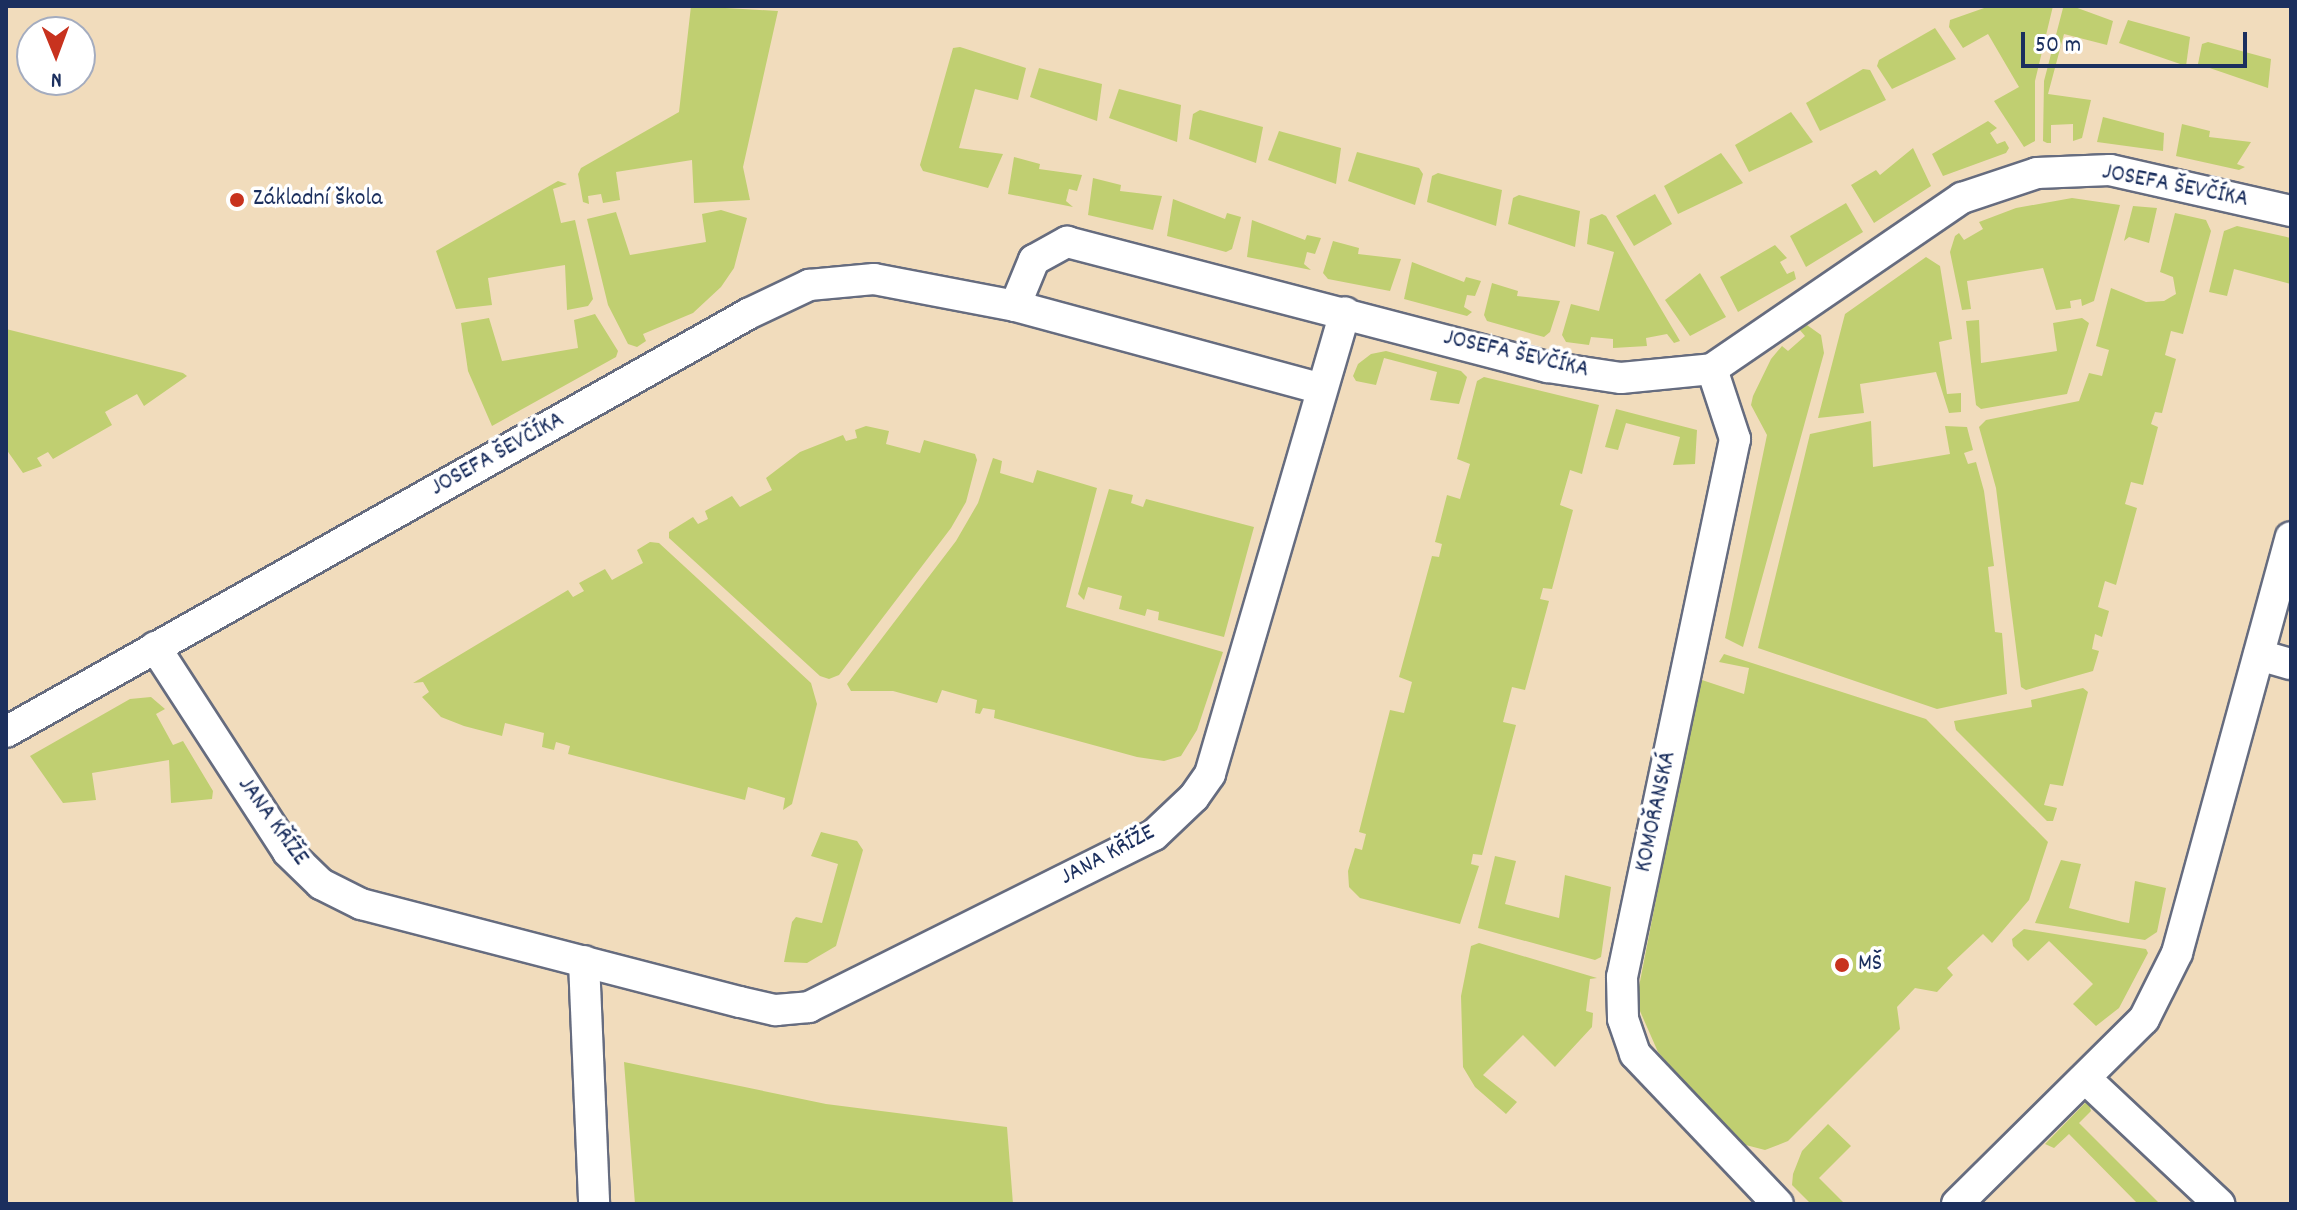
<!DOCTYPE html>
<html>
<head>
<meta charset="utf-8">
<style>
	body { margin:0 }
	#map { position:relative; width:2297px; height:1210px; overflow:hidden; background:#f1dcbc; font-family:Dekko,sans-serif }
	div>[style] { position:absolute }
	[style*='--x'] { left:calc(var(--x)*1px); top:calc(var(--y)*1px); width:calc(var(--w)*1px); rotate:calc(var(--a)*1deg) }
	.green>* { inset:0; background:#c0cf71 }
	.roads { filter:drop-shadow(2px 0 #666c7f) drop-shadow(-2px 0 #666c7f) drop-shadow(0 2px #666c7f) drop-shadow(0 -2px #666c7f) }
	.minor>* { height:30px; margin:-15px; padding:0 15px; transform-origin:15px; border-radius:15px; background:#fff }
	.dots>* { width:22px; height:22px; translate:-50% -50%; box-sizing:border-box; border:4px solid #fff; border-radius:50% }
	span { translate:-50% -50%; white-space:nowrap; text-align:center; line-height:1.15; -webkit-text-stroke:7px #fff; paint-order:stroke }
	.street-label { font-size:24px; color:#1b2f5e }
	.poi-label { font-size:24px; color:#1b2f5e }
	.left { translate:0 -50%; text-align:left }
	.frame { position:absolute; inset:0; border:8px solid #1b2f5e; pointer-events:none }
	.north { position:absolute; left:16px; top:16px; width:80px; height:80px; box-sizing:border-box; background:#fff; border:2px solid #a4acbf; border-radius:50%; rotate:179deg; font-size:22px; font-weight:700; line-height:32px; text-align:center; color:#1b2f5e }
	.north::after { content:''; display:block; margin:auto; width:28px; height:36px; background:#c8321e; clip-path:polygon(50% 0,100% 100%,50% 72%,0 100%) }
	.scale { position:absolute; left:2021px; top:32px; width:226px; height:36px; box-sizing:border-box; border:4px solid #1b2f5e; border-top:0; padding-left:10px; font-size:24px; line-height:28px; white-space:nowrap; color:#1b2f5e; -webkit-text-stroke:6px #fff; paint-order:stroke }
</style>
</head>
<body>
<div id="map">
	<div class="green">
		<i style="clip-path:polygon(691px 6px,778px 11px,743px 167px,750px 200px,694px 203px,692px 160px,616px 172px,620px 200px,603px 203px,601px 194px,588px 196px,589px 204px,583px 202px,578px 174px,581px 168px,679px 112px)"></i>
		<i style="clip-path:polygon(2053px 6px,2035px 81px,2035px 141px,2024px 147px,1994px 101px,2019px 87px,1988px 34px,1963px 48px,1949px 27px,1950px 20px,1987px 7px)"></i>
		<i style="clip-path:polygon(2072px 6px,2113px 21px,2107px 45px,2064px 34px,2048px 94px,2091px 100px,2082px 138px,2073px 141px,2073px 124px,2051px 125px,2051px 143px,2047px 143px,2043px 141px,2044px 81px,2063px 8px)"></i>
		<i style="clip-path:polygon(2128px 20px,2190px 37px,2186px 66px,2119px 43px)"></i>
		<i style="clip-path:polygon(1935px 28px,1956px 59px,1892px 89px,1877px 66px,1879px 60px)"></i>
		<i style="clip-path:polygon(2208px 42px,2271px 59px,2268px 88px,2198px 64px,2202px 44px)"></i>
		<i style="clip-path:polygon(960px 47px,1026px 68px,1018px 100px,975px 89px,959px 148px,1003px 154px,988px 188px,923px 171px,920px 165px,953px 48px)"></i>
		<i style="clip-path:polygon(1039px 68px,1102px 84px,1097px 121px,1030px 97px)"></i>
		<i style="clip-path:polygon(1863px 69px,1870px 70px,1886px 100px,1820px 131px,1806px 103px)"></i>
		<i style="clip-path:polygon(1119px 89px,1181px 105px,1177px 142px,1109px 118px)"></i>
		<i style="clip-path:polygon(1200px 110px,1263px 127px,1256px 163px,1189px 139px,1193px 114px)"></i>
		<i style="clip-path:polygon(1791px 112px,1813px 142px,1749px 172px,1735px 145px)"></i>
		<i style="clip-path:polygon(2103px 117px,2164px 133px,2163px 151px,2097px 142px)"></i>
		<i style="clip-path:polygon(1988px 121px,1997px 128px,1990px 133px,1997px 144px,2005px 141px,2009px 148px,2006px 153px,1943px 176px,1932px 154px)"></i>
		<i style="clip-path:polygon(2182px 124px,2210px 131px,2209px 137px,2251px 142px,2237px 164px,2245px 167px,2239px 170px,2176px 156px)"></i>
		<i style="clip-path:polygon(1279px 131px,1341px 148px,1336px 184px,1268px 160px)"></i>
		<i style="clip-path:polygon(1913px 148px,1931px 186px,1874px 223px,1851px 185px,1876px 170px,1880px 175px)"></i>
		<i style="clip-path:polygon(1357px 152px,1419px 168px,1423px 174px,1415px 205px,1348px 181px)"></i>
		<i style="clip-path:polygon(1721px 153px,1743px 183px,1678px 214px,1664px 186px)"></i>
		<i style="clip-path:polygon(1014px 157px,1040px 164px,1039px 169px,1082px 175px,1077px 191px,1069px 189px,1066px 201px,1073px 207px,1008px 194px)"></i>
		<i style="clip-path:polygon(1438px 173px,1502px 190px,1496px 226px,1427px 202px,1432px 176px)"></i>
		<i style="clip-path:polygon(1093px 178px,1121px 185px,1120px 191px,1162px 196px,1153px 230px,1088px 215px)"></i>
		<i style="clip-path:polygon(558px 181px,567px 184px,553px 189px,561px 223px,575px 220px,593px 299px,588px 306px,567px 310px,565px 265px,488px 278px,492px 305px,456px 309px,436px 251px)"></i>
		<i style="clip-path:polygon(1655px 194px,1672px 224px,1634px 246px,1616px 216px)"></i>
		<i style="clip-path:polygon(1519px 195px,1580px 211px,1575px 247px,1508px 224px,1513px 198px)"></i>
		<i style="clip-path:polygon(2072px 198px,2120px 205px,2094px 301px,2082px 306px,2081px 299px,2070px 301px,2071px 308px,2056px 310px,2043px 268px,1967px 281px,1971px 309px,1962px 310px,1950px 252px,1955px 236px,1959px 233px,1964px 240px,1983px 229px,1979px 222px,2016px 208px)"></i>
		<i style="clip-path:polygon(1173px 199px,1225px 219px,1227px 213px,1241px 217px,1232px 249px,1226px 252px,1167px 236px)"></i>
		<i style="clip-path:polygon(1846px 203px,1863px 232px,1806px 267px,1790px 236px)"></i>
		<i style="clip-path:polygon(2133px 206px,2157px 208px,2149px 243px,2129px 237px,2124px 241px)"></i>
		<i style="clip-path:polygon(721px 210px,747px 218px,734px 268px,721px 287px,693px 313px,643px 334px,646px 341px,637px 347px,628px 344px,608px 305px,587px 219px,616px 212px,630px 255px,706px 242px,702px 214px)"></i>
		<i style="clip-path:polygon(2175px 213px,2206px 220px,2211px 231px,2183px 334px,2171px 331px,2165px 355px,2176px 359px,2162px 413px,2155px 412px,2151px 424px,2158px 427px,2143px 485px,2131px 482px,2125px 504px,2137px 508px,2116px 585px,2105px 581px,2098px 607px,2109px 611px,2102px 637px,2095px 634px,2092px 649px,2099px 651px,2093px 671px,2026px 690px,2021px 687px,1996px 488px,1979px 427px,1986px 420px,2079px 401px,2089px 373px,2102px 376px,2109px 350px,2096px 346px,2111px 288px,2146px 302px,2164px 301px,2176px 294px,2173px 277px,2160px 272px)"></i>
		<i style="clip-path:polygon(1602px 214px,1606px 216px,1680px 341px,1674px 343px,1667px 334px,1646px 338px,1647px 346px,1613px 348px,1613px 339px,1591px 337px,1589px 345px,1566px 342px,1562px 335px,1571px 304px,1599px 311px,1614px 252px,1587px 244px,1590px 219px)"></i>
		<i style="clip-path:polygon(1252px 220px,1305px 240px,1307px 235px,1321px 238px,1315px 254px,1307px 252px,1304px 264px,1311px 270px,1247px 257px)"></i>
		<i style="clip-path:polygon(2237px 226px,2291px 238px,2291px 284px,2234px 269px,2227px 296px,2209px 292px,2224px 231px)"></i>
		<i style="clip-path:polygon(1333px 241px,1359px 248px,1358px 254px,1401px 259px,1390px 291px,1328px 279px,1323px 273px)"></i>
		<i style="clip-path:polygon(1775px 245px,1787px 258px,1780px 262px,1787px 274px,1794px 271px,1796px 279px,1738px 312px,1720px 277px)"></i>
		<i style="clip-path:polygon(1926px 257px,1940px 266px,1952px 339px,1939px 342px,1947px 394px,1961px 393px,1961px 412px,1949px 413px,1936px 372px,1860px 384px,1864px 413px,1818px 418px,1845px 314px)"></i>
		<i style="clip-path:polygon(1412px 262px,1464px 282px,1466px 277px,1481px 281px,1475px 296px,1467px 295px,1464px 307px,1472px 312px,1467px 316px,1404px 299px)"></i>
		<i style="clip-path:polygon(1700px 273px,1726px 317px,1690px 336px,1665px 300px)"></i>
		<i style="clip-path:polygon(1492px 283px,1518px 291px,1517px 296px,1560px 301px,1550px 332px,1544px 337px,1487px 321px,1484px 315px)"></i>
		<i style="clip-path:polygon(595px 314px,618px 351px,616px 357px,492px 426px,468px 371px,461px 323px,489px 318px,502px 361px,578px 348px,574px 320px)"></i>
		<i style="clip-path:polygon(2082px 318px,2089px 323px,2067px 394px,1981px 409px,1976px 405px,1966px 321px,1979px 320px,1981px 363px,2057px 351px,2053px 323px)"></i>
		<i style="clip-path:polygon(1807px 325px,1821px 335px,1824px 353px,1743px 647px,1725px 638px,1767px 435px,1751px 405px,1753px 396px,1771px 359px,1782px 346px,1788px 351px,1805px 336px,1799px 329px)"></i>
		<i style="clip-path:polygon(6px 329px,183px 373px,187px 376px,144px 406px,137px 394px,105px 412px,112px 425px,53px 459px,48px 452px,37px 458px,42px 466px,23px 473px,6px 449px)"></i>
		<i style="clip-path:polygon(1386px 351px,1461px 371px,1467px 377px,1459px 404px,1430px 400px,1437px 372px,1384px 358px,1376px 385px,1356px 381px,1353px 376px,1358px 364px,1371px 354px)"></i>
		<i style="clip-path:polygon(1484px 377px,1599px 405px,1582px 474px,1570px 470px,1560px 505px,1573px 510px,1552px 589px,1543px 588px,1540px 599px,1549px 601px,1525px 690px,1512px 687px,1503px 722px,1516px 725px,1482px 855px,1473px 854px,1471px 864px,1479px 866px,1460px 924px,1360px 898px,1349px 887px,1348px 871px,1355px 848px,1362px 850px,1366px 834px,1359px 832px,1390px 710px,1404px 713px,1412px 682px,1399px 677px,1432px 556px,1439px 557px,1442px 544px,1435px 542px,1447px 495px,1460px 499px,1470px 464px,1457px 459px,1477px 381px)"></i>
		<i style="clip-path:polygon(1616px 409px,1697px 430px,1695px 464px,1673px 465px,1680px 437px,1626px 423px,1618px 450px,1605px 447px)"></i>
		<i style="clip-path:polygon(1871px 421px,1873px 467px,1950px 454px,1945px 426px,1967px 427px,1973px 450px,1964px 453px,1968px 464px,1976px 462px,1984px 491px,1994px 566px,1988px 567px,1995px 632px,2002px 633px,2007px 694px,1937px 709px,1758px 648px,1810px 434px)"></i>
		<i style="clip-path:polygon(866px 426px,889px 431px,886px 444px,920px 453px,924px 440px,975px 454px,977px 460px,966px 502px,951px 528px,839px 675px,829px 679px,820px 676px,669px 538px,669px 532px,693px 517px,698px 524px,708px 519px,705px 511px,732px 496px,740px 507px,772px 490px,766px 478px,800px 452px,843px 435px,846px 441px,857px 438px,855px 430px)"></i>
		<i style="clip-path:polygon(993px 458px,1002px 461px,1000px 473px,1033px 483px,1037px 470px,1097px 488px,1066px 607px,1223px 652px,1197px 730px,1181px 756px,1164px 761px,1137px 757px,994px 718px,995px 710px,983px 708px,980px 714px,975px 713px,977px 700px,942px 690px,937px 703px,893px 691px,851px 691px,847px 684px,956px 541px,978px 503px)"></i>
		<i style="clip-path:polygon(1109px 489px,1133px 495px,1131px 503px,1143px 507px,1146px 499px,1254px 527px,1224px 637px,1158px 620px,1159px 612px,1147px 609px,1145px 616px,1119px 609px,1122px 596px,1088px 587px,1084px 600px,1078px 594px)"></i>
		<i style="clip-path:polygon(650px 542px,659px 543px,811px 683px,817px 704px,792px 804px,783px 810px,785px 798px,748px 787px,745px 800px,568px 754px,570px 746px,556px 742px,554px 750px,542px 747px,544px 733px,505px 723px,502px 736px,464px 726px,441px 717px,422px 697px,429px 692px,423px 682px,413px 683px,568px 590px,573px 597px,584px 591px,579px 583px,605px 569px,612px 580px,643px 563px,637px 550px)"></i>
		<i style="clip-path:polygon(1724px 654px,1926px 719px,2048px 842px,2029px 900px,1992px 943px,1983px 934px,1947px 968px,1953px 975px,1937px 992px,1915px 988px,1897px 1007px,1900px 1029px,1788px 1141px,1765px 1150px,1738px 1143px,1728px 1133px,1658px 1052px,1636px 1002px,1699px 679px,1744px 694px,1749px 668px,1719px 662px)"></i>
		<i style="clip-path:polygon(2083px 688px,2088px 692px,2063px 786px,2050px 784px,2044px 805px,2057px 808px,2053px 821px,2047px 821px,1956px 730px,1954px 721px,2032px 707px,2031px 700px)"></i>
		<i style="clip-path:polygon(151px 697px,165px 709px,156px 714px,173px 745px,183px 741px,213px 791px,212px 799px,171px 803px,169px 760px,92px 773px,96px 800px,63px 803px,30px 756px,130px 699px)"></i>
		<i style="clip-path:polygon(821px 832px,857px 841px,863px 850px,836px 946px,807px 963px,784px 962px,792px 922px,796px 917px,822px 923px,838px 864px,811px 856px)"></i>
		<i style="clip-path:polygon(1495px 856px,1516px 861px,1505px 904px,1559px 918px,1565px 875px,1611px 887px,1601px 957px,1595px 960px,1478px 928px)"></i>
		<i style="clip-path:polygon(2061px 860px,2081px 864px,2069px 908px,2123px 922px,2129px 923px,2135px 881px,2166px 888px,2157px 932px,2145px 940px,2035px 923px)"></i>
		<i style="clip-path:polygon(2024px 929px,2146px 949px,2148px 953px,2119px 1008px,2096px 1026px,2073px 1004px,2093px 984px,2049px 941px,2028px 961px,2013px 946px,2012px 939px)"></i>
		<i style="clip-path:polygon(1479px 943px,1597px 978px,1590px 979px,1586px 1011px,1593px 1013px,1592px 1027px,1555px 1067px,1523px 1035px,1483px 1075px,1517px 1102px,1506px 1114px,1475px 1087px,1463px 1067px,1461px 996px,1471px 946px)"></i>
		<i style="clip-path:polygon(624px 1062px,826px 1104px,1007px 1127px,1013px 1204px,635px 1204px)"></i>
		<i style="clip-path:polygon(2088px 1100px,2091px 1111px,2079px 1123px,2160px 1204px,2138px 1204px,2069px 1134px,2054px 1148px,2045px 1144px)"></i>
		<i style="clip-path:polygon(1828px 1124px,1851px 1146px,1819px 1178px,1845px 1204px,1811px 1204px,1792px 1185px,1793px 1174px,1802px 1151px)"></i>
	</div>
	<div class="roads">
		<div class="minor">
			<i style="--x:1015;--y:306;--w:50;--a:-67.6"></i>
			<i style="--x:1034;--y:260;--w:38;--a:-29"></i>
			<i style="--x:1067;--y:242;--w:497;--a:14.6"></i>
			<i style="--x:1548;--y:367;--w:74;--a:8.6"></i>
			<i style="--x:1621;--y:378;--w:91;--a:-5.6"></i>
			<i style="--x:1712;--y:369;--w:303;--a:-34.4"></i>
			<i style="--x:1962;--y:198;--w:79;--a:-18.4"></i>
			<i style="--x:2037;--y:173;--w:73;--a:-2.4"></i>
			<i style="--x:2110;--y:170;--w:186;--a:12.8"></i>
			<i style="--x:1712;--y:369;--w:74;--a:71.8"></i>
			<i style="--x:1735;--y:439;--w:550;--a:101.86"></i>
			<i style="--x:1622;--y:977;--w:42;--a:88.6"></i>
			<i style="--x:1623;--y:1019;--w:37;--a:71"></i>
			<i style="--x:1635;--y:1054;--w:207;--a:46.4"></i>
			<i style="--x:155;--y:647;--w:244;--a:57"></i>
			<i style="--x:288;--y:852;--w:46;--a:44.1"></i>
			<i style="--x:321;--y:884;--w:45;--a:26.6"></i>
			<i style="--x:361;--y:904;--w:391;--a:14.5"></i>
			<i style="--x:740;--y:1002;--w:37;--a:13"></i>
			<i style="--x:776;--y:1010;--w:33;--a:-5"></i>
			<i style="--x:809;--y:1007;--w:385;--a:-26.5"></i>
			<i style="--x:1154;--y:835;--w:55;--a:-43.5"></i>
			<i style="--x:1194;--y:797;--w:28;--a:-55"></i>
			<i style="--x:1210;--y:774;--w:481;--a:-73.7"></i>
			<i style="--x:2259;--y:655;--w:33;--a:16"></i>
			<i style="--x:6;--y:732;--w:852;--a:-29.39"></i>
			<i style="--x:748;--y:314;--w:68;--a:-25.4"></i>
			<i style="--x:809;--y:285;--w:65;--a:-5.3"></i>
			<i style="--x:874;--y:279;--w:144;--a:10.8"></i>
			<i style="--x:1015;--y:306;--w:314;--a:15.1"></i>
			<i style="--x:584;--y:961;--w:243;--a:87.6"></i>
			<i style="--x:2086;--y:1079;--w:183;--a:43.2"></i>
			<i style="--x:1957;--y:1204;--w:263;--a:-44.7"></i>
			<i style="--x:2144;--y:1019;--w:74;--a:-63.4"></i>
			<i style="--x:2177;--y:953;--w:431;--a:-74.7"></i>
		</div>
	</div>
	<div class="dots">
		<i style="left:237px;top:200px;background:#c8321e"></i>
		<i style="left:1842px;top:965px;background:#c8321e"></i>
	</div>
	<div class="street-label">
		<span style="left:2175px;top:187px;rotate:11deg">JOSEFA ŠEVČÍKA</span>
		<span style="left:1516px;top:355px;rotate:13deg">JOSEFA ŠEVČÍKA</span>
		<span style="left:498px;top:455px;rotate:-29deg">JOSEFA ŠEVČÍKA</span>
		<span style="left:1657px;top:812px;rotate:-78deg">KOMOŘANSKÁ</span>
		<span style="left:272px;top:822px;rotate:54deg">JANA KŘÍŽE</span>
		<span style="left:1108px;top:856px;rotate:-28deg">JANA KŘÍŽE</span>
	</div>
	<div class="poi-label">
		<span class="left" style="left:253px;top:200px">Základní škola</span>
		<span class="left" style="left:1858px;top:965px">MŠ</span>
	</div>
	<div class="frame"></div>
	<div class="north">N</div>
	<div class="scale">50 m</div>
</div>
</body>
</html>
